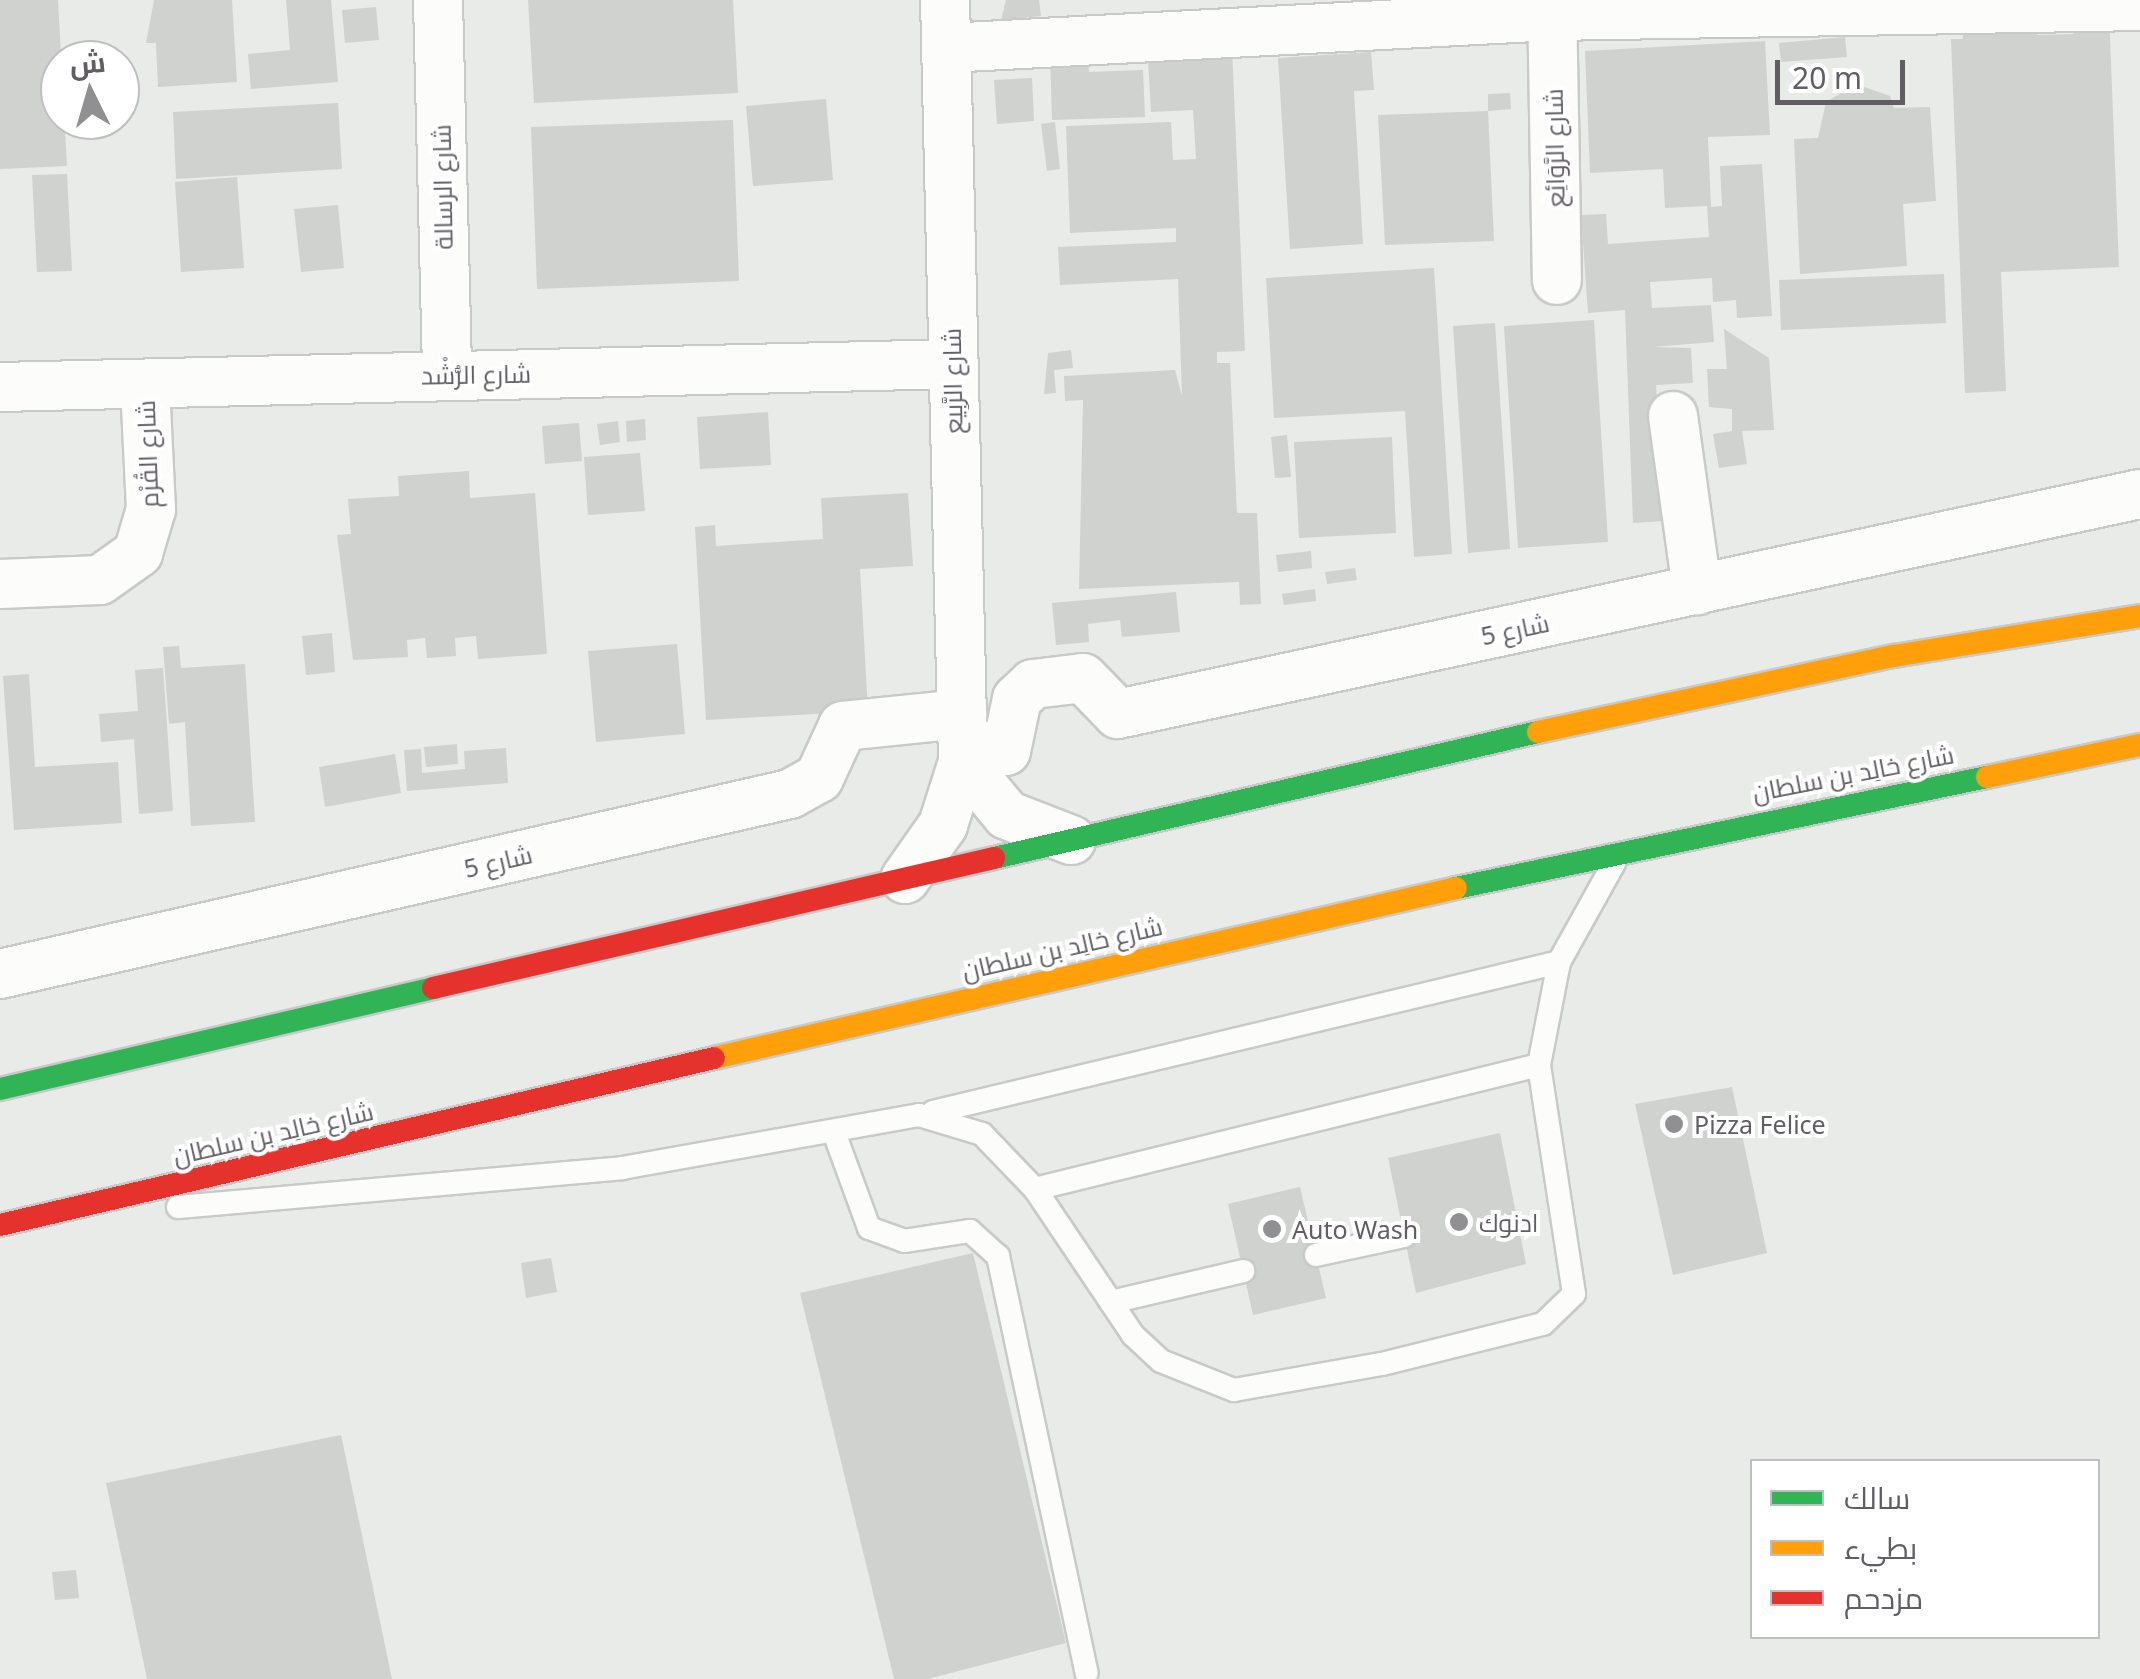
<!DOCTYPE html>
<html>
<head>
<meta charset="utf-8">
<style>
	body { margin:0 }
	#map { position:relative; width:2140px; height:1679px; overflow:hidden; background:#e8ebe7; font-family:"Noto Sans",Cairo,sans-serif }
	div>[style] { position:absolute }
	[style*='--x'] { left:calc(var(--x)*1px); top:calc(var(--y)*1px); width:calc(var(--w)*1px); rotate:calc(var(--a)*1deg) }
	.building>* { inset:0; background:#cfd2cf }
	.roads { filter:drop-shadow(2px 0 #c8c9c9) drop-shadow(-2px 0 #c8c9c9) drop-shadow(0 2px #c8c9c9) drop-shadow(0 -2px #c8c9c9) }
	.lane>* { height:22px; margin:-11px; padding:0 11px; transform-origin:11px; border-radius:11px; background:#fcfcfb }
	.street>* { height:48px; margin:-24px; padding:0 24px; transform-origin:24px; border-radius:24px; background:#fcfcfb }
	.fast>* { height:22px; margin:-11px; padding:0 11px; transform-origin:11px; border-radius:11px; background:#30b455 }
	.slow>* { height:22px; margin:-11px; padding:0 11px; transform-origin:11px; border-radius:11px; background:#ff9f0a }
	.jam>* { height:22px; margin:-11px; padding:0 11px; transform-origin:11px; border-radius:11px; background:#e5322d }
	.dots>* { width:28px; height:28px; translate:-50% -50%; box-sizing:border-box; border:5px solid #fff; border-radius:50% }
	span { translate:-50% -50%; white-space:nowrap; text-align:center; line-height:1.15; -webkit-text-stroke:8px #fff; paint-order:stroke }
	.street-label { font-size:25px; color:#605d63 }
	.poi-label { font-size:25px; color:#605d63 }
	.left { translate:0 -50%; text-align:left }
	.legend { position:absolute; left:1750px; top:1459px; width:350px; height:180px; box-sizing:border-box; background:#fff; border:2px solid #bfbec1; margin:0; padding:12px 18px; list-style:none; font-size:30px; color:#605d63 }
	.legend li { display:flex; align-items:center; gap:20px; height:50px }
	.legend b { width:50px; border:2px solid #bfbec1 }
	.north { position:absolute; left:40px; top:40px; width:100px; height:100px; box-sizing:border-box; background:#fff; border:2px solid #bfbec1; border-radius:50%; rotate:355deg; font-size:28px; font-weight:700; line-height:40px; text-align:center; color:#605d63 }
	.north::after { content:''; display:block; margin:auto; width:35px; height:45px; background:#908f91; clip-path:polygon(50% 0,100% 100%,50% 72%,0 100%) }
	.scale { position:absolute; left:1775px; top:60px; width:130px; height:45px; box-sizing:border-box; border:5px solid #605d63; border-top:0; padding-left:12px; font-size:30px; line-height:35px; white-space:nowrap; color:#605d63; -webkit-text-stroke:8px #fff; paint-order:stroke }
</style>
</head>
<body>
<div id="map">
	<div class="building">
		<i style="clip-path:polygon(0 0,58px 0,67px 166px,0 169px)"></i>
		<i style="clip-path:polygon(154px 0,232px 0,237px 82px,158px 87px,156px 43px,146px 43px)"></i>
		<i style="clip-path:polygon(286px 0,331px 0,338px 82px,251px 89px,248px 54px,290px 50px)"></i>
		<i style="clip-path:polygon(528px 0,733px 0,738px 93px,534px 103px)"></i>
		<i style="clip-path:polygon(1006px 0,1039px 0,1041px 16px,1001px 20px)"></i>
		<i style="clip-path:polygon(376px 7px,379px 40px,345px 43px,342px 10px)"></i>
		<i style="clip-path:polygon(2035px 10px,2037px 35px,2074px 34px,2073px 13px,2109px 11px,2119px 267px,2001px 272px,2006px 391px,1965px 393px,1951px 39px,1963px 39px,1962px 14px)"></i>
		<i style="clip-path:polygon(1845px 37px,1847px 57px,1781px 62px,1779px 43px)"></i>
		<i style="clip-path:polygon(1765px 41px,1770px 135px,1708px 137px,1711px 207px,1722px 206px,1720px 166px,1762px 164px,1772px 316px,1737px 318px,1736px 300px,1713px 302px,1712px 278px,1650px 282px,1652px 308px,1711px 305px,1714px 342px,1653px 347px,1691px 348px,1693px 383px,1656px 385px,1665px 521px,1633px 523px,1625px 310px,1588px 313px,1581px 215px,1606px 214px,1608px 244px,1709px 237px,1707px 206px,1665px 208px,1663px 169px,1590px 173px,1585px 51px)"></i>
		<i style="clip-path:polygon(1232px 47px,1245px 351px,1217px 352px,1217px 363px,1230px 363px,1237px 513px,1257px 513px,1261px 604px,1240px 605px,1239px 582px,1079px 589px,1083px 400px,1065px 401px,1064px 376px,1175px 370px,1182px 396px,1178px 279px,1060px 285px,1058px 247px,1176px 242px,1176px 228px,1070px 233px,1066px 126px,1171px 122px,1173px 160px,1196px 159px,1193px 110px,1151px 112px,1148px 60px)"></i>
		<i style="clip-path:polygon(1371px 52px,1374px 90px,1354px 91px,1363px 244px,1290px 249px,1278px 58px)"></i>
		<i style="clip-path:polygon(1088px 53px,1089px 72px,1143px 70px,1145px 117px,1052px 120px,1050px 54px)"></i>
		<i style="clip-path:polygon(1032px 78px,1034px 121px,997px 124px,994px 80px)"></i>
		<i style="clip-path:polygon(1856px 84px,1890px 96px,1894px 108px,1930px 107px,1936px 201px,1903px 204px,1907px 266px,1800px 274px,1794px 139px,1818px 138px,1826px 102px)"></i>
		<i style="clip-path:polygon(1510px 93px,1511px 109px,1488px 111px,1488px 94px)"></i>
		<i style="clip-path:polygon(826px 99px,833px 180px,753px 186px,746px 106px)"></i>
		<i style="clip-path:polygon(338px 103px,342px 169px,176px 179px,173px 112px)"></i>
		<i style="clip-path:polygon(1488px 111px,1494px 241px,1385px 245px,1378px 115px)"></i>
		<i style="clip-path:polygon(733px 120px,739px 281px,537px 289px,531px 127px)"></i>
		<i style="clip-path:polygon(1055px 122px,1060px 169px,1047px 171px,1041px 124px)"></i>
		<i style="clip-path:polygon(67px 174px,72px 271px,37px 272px,32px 175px)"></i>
		<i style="clip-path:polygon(237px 177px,244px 268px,181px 272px,175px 182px)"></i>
		<i style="clip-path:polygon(338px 205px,344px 268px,301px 272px,294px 209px)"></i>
		<i style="clip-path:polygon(1434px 268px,1452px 554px,1414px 557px,1405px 411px,1274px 418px,1266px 278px)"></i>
		<i style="clip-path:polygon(1944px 274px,1946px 323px,1781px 330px,1779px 280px)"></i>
		<i style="clip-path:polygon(1594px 320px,1608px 542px,1518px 548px,1504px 326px)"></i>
		<i style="clip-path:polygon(1495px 323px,1510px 549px,1468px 553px,1453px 326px)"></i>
		<i style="clip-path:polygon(1724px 329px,1769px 358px,1774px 430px,1742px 431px,1747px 464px,1719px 468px,1713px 434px,1732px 431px,1732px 409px,1709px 407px,1707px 369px,1727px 369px)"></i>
		<i style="clip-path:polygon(1071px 350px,1073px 368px,1054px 370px,1056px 393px,1044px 394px,1048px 353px)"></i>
		<i style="clip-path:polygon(768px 412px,771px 465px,700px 469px,697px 417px)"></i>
		<i style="clip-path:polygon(645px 419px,646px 440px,627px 442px,626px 421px)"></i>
		<i style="clip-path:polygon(618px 421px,620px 442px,600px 445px,597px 424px)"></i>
		<i style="clip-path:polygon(579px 423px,582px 461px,545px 464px,542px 426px)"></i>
		<i style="clip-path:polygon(1287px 435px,1291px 477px,1275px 478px,1271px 437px)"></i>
		<i style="clip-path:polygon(1392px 437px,1396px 533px,1299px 538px,1294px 442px)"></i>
		<i style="clip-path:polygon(640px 453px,645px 511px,588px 515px,584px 457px)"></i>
		<i style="clip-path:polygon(469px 471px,470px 498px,535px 493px,547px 654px,478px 659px,476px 636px,455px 638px,456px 656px,427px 658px,425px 638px,407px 640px,408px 657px,353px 660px,337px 535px,351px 534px,348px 499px,399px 496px,398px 476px)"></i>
		<i style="clip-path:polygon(908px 493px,913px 566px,860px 569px,868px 711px,706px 720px,695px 527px,715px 525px,716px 546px,823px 539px,821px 498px)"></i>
		<i style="clip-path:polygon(1311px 551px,1312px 568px,1278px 572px,1276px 555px)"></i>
		<i style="clip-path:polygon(1355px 568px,1357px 580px,1327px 584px,1325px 572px)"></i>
		<i style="clip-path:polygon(1315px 589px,1316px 601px,1284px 605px,1282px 594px)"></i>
		<i style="clip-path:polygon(1176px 592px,1180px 632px,1122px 637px,1120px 620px,1088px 624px,1089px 642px,1056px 645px,1052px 603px)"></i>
		<i style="clip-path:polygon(332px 633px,335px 672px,306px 675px,302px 636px)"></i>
		<i style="clip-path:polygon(677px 644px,685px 734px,596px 742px,588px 651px)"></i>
		<i style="clip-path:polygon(179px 646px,181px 668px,245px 664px,255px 822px,191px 826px,185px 722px,169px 724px,163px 647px)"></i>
		<i style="clip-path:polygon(163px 668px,173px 811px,139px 814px,134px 739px,101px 742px,99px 714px,138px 711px,135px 670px)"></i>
		<i style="clip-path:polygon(29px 674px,35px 767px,118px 762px,122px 823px,14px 830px,3px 676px)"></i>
		<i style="clip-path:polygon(457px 744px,458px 764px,426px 767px,424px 747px)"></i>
		<i style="clip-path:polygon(506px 748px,508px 783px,407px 791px,404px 750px,421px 749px,422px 773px,465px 769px,464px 751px)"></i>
		<i style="clip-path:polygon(395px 754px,401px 793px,325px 807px,319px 767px)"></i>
		<i style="clip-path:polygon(1732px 1087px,1767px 1253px,1673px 1275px,1635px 1104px)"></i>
		<i style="clip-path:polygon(1500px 1133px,1526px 1264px,1416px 1293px,1388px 1158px)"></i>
		<i style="clip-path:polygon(1300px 1187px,1326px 1298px,1253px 1315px,1228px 1204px)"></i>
		<i style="clip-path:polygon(973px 1253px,1066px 1643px,928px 1679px,894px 1679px,800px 1293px)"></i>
		<i style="clip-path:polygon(551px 1258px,557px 1292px,526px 1298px,521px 1263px)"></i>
		<i style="clip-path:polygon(341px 1435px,392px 1679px,147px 1679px,106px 1483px)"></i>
		<i style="clip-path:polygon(76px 1570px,79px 1598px,55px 1600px,52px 1572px)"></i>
	</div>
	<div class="roads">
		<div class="lane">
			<i style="--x:933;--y:1112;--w:644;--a:-13.47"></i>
			<i style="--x:835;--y:1135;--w:99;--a:69.9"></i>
			<i style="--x:869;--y:1228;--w:37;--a:20"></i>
			<i style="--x:904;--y:1241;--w:67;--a:-8.6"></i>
			<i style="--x:970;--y:1231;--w:38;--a:42"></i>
			<i style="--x:998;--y:1256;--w:426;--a:78"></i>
			<i style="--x:1035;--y:1189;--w:519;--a:-13.82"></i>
			<i style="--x:178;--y:1207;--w:446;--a:-5"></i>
			<i style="--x:622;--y:1168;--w:302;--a:-10.1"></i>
			<i style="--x:919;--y:1115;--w:66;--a:16.8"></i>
			<i style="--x:982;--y:1134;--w:76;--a:46.1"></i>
			<i style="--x:1035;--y:1189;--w:176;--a:56.1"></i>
			<i style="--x:1133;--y:1335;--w:38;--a:43"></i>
			<i style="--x:1161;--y:1361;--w:79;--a:21.7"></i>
			<i style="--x:1234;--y:1390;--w:150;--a:-10"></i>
			<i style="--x:1382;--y:1364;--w:166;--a:-14"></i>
			<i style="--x:1543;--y:1324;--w:43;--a:-44.1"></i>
			<i style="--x:1574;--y:1294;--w:232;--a:-98.7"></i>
			<i style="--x:1539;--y:1065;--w:105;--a:-79"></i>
			<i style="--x:1559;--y:962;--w:113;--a:-60.9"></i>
			<i style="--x:1316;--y:1255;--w:90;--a:-12.2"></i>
			<i style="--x:1111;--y:1302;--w:136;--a:-13.2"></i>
		</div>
		<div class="street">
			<i style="--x:438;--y:0;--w:375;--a:88.6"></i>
			<i style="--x:1552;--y:0;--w:280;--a:89"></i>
			<i style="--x:946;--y:48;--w:607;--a:-3.02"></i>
			<i style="--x:1552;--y:16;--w:588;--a:-0.97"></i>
			<i style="--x:0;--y:387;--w:952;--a:-1.38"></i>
			<i style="--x:1673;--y:416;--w:176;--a:82.1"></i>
			<i style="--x:0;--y:584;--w:100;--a:-2.3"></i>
			<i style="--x:100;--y:580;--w:47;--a:-35.4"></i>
			<i style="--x:138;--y:553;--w:46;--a:-73.5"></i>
			<i style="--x:151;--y:509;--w:124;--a:-92.8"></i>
			<i style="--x:963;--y:733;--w:30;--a:41"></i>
			<i style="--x:986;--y:753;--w:20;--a:-6"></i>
			<i style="--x:1006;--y:751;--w:53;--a:-78.1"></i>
			<i style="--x:1017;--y:699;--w:22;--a:-43"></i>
			<i style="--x:1033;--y:684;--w:50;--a:-6.8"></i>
			<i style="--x:1083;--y:678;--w:50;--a:45.8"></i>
			<i style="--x:1118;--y:714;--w:1045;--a:-12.15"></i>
			<i style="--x:963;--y:762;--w:69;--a:50.3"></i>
			<i style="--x:1007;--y:815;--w:69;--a:21.3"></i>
			<i style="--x:905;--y:879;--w:66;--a:-54.9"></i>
			<i style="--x:943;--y:825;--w:66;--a:-72.4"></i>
			<i style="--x:963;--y:762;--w:762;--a:-91.35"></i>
			<i style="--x:0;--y:974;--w:810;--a:-12.84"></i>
			<i style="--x:790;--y:794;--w:33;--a:-29"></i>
			<i style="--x:819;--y:778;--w:57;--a:-65.2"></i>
			<i style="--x:843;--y:726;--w:120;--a:-5.8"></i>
		</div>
		<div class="fast">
			<i style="--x:994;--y:858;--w:558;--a:-13.04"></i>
			<i style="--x:1456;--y:888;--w:542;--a:-11.81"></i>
			<i style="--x:0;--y:1089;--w:445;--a:-13.1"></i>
		</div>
		<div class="slow">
			<i style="--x:1538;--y:732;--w:364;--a:-12.1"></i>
			<i style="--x:1894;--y:656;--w:249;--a:-9.2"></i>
			<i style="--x:1987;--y:777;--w:156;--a:-11.8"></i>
			<i style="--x:714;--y:1058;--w:761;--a:-12.9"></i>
		</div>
		<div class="jam">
			<i style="--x:433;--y:988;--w:576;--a:-13.05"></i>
			<i style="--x:0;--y:1225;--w:733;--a:-13.16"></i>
		</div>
	</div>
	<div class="dots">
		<i style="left:1674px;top:1124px;background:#908f91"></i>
		<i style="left:1459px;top:1222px;background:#908f91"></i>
		<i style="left:1272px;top:1229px;background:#908f91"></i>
	</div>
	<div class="street-label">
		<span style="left:1554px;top:148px;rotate:-91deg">شارع الرَّوَائِع</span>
		<span style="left:442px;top:187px;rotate:-91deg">شارع الرسالة</span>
		<span style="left:476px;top:374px;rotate:-1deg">شارع الرُّشْد</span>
		<span style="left:952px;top:381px;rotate:-91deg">شارع الرَّبِيع</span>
		<span style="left:147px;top:454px;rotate:-92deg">شارع القُرْم</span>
		<span style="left:1515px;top:629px;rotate:-12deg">شارع 5</span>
		<span style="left:1853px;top:773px;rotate:-11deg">شارع خالِد بن سلطان</span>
		<span style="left:498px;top:861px;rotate:-13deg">شارع 5</span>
		<span style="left:1062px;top:948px;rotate:-13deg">شارع خالِد بن سلطان</span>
		<span style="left:273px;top:1133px;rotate:-13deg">شارع خالِد بن سلطان</span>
	</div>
	<div class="poi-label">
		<span class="left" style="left:1694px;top:1124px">Pizza Felice</span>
		<span class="left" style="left:1479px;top:1222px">ادنوك</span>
		<span class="left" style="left:1292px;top:1229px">Auto Wash</span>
	</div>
	<ul class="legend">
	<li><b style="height:12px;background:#30b455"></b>سالك</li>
	<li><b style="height:12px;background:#ff9f0a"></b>بطيء</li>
	<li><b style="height:12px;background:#e5322d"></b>مزدحم</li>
	</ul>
	<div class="north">ش</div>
	<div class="scale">20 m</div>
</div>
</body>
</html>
